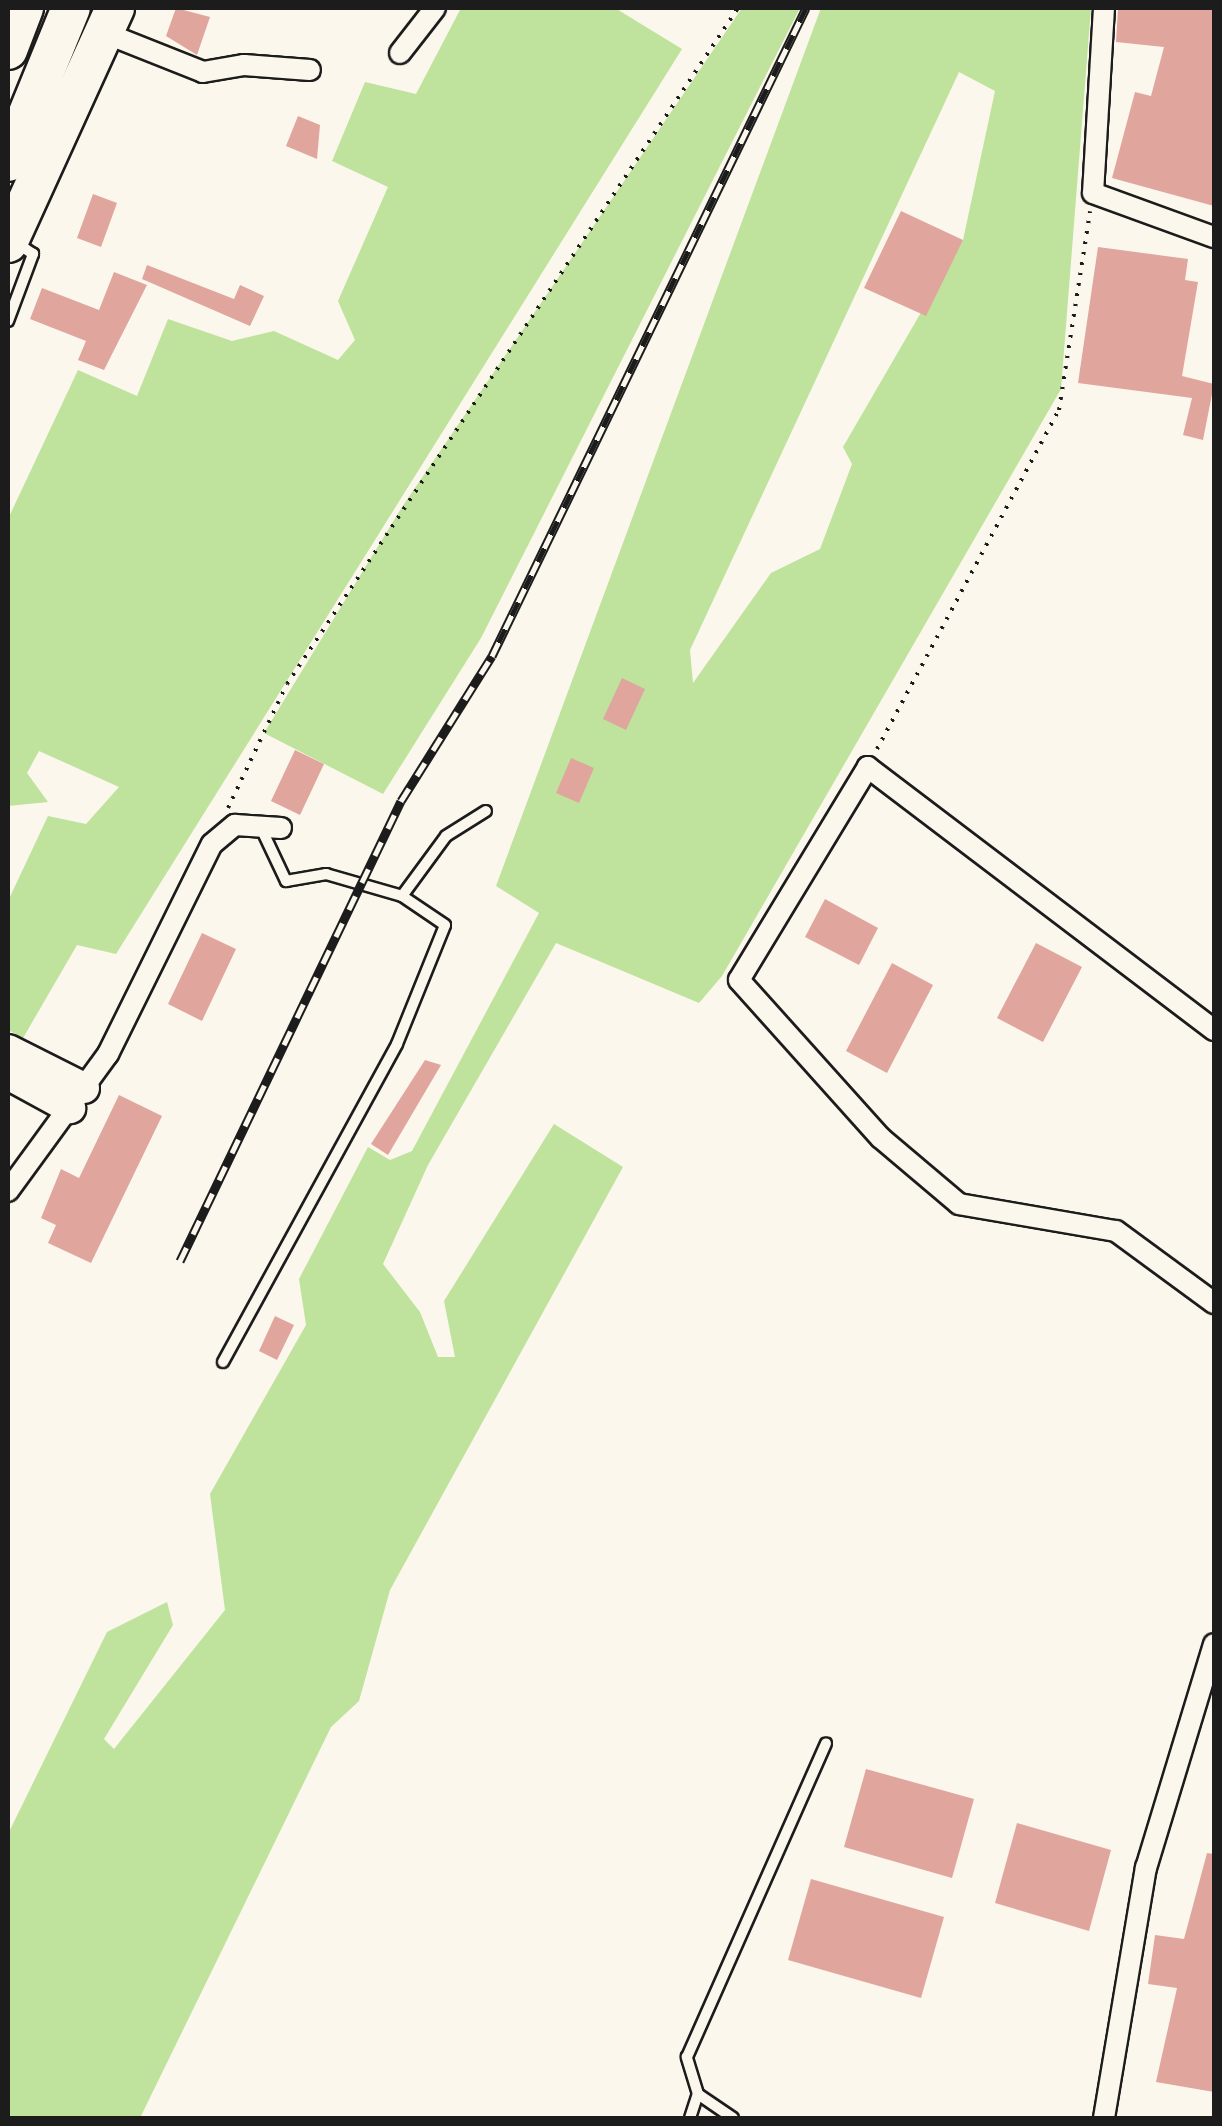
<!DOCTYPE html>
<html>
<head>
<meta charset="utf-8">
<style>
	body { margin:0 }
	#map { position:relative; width:1222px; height:2126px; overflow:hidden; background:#fbf7ec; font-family:"Balsamiq Sans",sans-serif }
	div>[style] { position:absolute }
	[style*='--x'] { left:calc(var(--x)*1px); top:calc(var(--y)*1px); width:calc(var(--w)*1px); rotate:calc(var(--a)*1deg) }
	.green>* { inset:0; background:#bfe29c }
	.building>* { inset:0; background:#e0a69d }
	.path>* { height:4px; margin-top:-2px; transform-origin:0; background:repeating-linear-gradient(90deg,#1c1c1c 0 2.5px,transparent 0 10.5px) }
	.roads { filter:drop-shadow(2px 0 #1c1c1c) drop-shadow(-2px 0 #1c1c1c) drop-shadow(0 2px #1c1c1c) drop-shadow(0 -2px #1c1c1c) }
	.lane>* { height:10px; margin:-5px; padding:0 5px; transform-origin:5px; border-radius:5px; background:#fbf7ec }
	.street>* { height:20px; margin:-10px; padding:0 10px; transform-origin:10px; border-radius:10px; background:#fbf7ec }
	.secondary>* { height:30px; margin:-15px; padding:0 15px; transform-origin:15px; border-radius:15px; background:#fbf7ec }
	.highway>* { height:38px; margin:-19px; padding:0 19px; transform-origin:19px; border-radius:19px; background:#fbf7ec }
	.rail>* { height:9px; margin-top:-4.5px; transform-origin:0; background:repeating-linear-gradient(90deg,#fbf7ec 0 15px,#1c1c1c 0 30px); box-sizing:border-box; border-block:2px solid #1c1c1c }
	span { translate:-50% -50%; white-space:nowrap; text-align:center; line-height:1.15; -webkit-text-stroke:9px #fbf7ec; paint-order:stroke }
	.frame { position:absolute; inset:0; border:10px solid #1c1c1c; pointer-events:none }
</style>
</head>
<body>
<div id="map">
	<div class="green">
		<i style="clip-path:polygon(461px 8px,615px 8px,682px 49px,116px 954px,77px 945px,23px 1038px,8px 1030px,8px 901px,48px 816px,86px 824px,119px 787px,39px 751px,27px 773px,48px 802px,8px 806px,8px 519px,78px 370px,137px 396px,168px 319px,232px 341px,274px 331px,338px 360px,355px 340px,338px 301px,388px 187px,332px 161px,365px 82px,416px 94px)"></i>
		<i style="clip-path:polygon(742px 8px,800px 8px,481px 638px,383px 794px,264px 733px,402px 507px)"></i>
		<i style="clip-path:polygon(evenodd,821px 8px,1091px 8px,1061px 389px,722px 976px,699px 1003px,556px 943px,428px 1165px,383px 1264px,420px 1312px,438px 1357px,455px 1357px,444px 1301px,554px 1124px,623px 1167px,390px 1590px,359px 1701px,331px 1727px,140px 2118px,8px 2118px,8px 1834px,107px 1632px,167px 1602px,173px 1625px,104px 1739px,114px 1749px,225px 1610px,210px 1494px,306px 1325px,299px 1279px,368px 1147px,390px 1160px,412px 1151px,539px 913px,496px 886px,821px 8px,959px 72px,995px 91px,963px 240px,843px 447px,852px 464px,820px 549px,771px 573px,693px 683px,690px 650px,959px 72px)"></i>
	</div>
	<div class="building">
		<i style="clip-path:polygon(176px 8px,210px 17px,197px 55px,166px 36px)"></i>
		<i style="clip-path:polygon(1118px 8px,1214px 8px,1214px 206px,1112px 178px,1135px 92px,1151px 96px,1164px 47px,1116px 42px)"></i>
		<i style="clip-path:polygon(298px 116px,320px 125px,317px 159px,286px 146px)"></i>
		<i style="clip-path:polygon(93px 194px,117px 203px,101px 247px,77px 238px)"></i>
		<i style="clip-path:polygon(901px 211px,963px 240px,926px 316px,864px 288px)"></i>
		<i style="clip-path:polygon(1098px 247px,1188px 259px,1185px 280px,1198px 282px,1182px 376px,1214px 384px,1203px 440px,1183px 435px,1192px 398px,1078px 383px)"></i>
		<i style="clip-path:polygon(147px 265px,234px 299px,240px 285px,264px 296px,250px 326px,142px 279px)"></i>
		<i style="clip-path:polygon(114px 272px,147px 285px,104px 370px,78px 360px,86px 341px,30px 319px,42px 288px,99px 310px)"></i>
		<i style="clip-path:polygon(622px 678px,645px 689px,626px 730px,603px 719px)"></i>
		<i style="clip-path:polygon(295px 750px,324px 764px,300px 815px,271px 801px)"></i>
		<i style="clip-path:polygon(571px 758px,594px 768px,579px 803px,556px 793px)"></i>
		<i style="clip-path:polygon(825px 899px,878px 928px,859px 965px,805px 937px)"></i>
		<i style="clip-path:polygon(202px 933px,236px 949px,202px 1021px,168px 1004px)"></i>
		<i style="clip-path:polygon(1036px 943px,1082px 967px,1043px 1042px,997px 1018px)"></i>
		<i style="clip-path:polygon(892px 963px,933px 985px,887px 1073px,846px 1051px)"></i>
		<i style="clip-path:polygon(425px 1060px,441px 1065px,388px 1155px,371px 1144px)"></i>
		<i style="clip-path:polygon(119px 1095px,162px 1116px,91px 1263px,48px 1243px,56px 1225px,41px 1218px,61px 1169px,79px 1178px)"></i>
		<i style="clip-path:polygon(275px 1316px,294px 1325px,277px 1360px,259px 1351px)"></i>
		<i style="clip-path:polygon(866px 1769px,974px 1799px,952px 1878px,844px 1847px)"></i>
		<i style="clip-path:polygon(1017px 1823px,1111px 1850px,1089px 1931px,995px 1903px)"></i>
		<i style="clip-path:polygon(1207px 1853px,1214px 1854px,1214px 2092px,1156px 2082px,1177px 1988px,1148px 1984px,1155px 1935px,1184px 1939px)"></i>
		<i style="clip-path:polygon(811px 1879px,944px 1917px,921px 1998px,788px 1960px)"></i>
	</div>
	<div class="path">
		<i style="--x:877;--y:749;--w:385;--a:-61.8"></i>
		<i style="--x:1059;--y:410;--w:201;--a:-81.1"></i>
		<i style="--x:228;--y:808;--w:137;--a:-64.6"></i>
		<i style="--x:287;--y:684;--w:813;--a:-56.29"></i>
	</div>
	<div class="roads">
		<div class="lane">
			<i style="--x:8;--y:321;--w:72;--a:-69.5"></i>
			<i style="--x:33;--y:254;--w:23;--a:-146"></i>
			<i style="--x:261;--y:828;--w:59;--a:64.7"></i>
			<i style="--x:286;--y:881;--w:41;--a:-9.9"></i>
			<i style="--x:326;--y:874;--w:79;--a:16.1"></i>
			<i style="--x:402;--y:896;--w:74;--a:-53.7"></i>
			<i style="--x:446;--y:836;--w:47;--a:-32"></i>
			<i style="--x:223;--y:1362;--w:362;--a:-61.3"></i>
			<i style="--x:397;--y:1044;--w:128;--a:-68"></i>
			<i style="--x:445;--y:925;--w:52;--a:-146"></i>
			<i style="--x:690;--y:2118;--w:25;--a:-72"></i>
			<i style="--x:733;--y:2118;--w:42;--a:-145.6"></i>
			<i style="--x:698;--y:2094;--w:39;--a:-107"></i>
			<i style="--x:687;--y:2057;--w:343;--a:-66.1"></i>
		</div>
		<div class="street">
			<i style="--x:1104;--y:8;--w:185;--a:93.4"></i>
			<i style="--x:1093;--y:193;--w:129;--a:20"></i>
			<i style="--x:105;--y:33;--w:105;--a:21.7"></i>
			<i style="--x:203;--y:72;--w:42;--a:-9.7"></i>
			<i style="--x:244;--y:65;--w:66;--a:4.3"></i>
			<i style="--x:400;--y:53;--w:57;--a:-52.1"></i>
			<i style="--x:1214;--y:1030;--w:435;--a:-142.8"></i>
			<i style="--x:868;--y:767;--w:249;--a:121.2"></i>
			<i style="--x:739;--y:980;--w:212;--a:48.1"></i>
			<i style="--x:881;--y:1138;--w:102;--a:40.2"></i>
			<i style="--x:959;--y:1204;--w:159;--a:9.8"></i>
			<i style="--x:1116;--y:1231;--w:122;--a:36.3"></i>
			<i style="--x:8;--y:1191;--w:170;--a:-53.9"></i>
			<i style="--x:108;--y:1054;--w:234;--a:-63.7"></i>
			<i style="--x:212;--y:844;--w:30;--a:-40"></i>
			<i style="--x:235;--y:825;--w:46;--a:3.7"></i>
			<i style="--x:1104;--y:2118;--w:254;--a:-80.5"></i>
			<i style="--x:1146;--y:1868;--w:234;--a:-73.1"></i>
		</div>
		<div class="secondary">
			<i style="--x:8;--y:1050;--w:85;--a:26.6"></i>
			<i style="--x:8;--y:1074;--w:71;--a:28.7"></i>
		</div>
		<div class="highway">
			<i style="--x:8;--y:50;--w:45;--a:-69.1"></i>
			<i style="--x:8;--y:162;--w:166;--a:-67.8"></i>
			<i style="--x:8;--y:243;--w:258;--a:-65.5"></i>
		</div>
	</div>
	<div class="rail">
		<i style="--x:180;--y:1261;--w:510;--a:-64.34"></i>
		<i style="--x:401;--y:801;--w:171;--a:-57.9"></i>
		<i style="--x:492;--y:656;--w:720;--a:-64.15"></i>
	</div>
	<div class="frame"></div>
</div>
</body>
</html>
